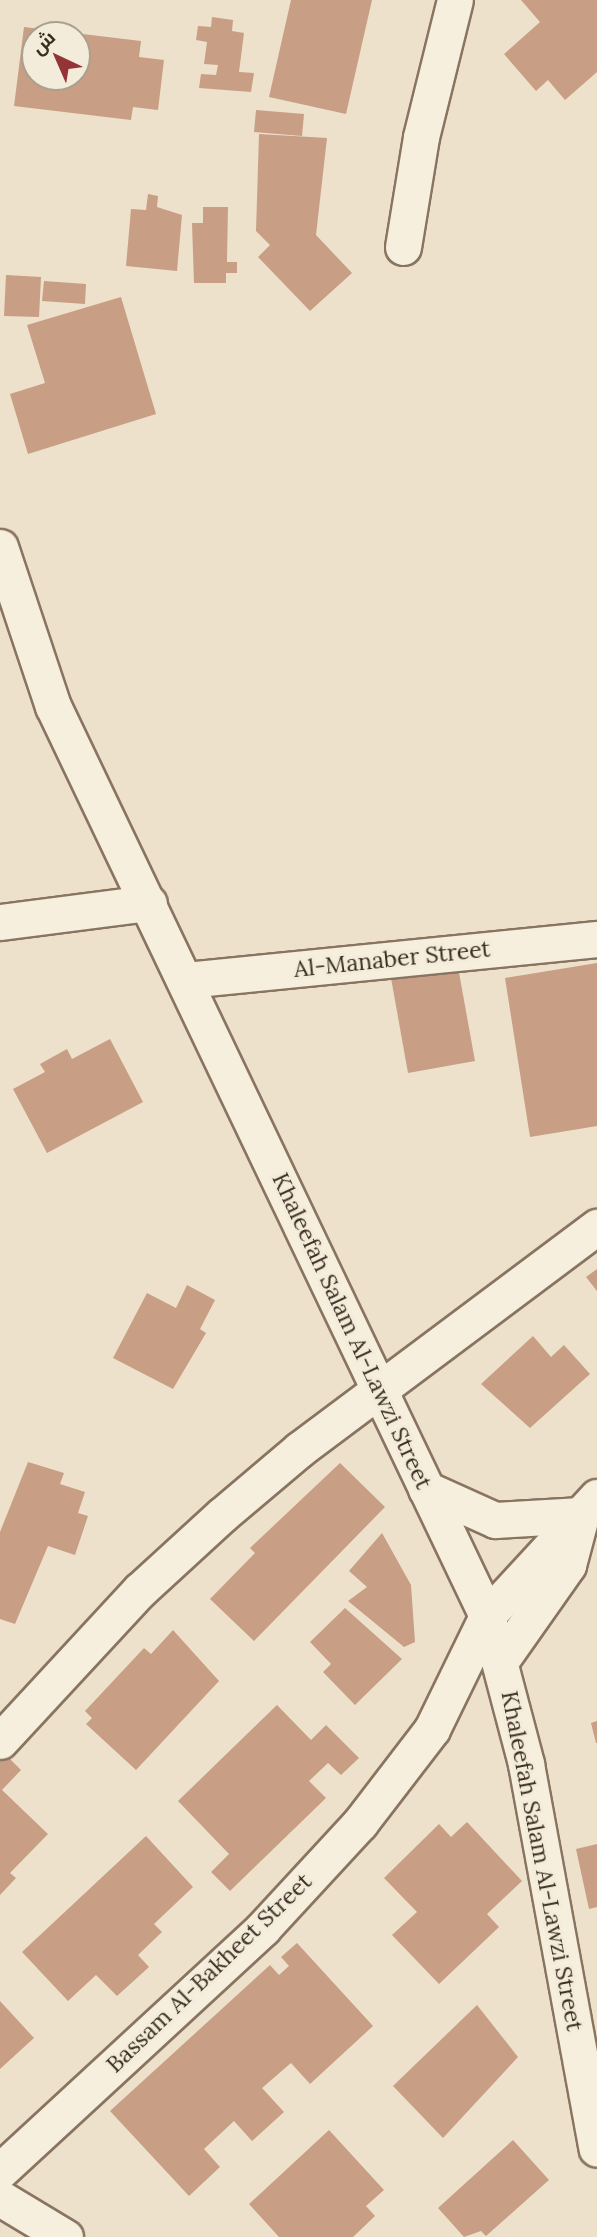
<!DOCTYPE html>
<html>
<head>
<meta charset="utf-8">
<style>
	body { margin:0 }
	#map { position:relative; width:597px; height:2237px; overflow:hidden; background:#ede1cb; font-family:Lora,Cairo,serif }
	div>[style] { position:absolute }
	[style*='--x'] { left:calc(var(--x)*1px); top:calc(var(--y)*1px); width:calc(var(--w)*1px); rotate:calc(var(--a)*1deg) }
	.building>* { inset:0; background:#c89e84 }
	.roads { filter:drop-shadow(2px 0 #897460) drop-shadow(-2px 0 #897460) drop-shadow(0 2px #897460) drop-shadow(0 -2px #897460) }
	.minor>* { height:35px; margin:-17.5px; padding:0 17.5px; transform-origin:17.5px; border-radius:17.5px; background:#f7efde }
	span { translate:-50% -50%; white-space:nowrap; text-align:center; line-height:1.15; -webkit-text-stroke:6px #f4ecda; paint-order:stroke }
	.street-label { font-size:23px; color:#3a2d22 }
	.north { position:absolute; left:21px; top:21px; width:70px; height:70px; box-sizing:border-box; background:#f4ecda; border:2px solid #aaa090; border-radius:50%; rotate:316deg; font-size:19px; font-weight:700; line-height:28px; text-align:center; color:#3a2d22 }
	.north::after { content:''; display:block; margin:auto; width:24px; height:32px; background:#943437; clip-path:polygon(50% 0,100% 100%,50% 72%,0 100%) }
</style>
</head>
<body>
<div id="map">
	<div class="building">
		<i style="clip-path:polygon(291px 0,372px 0,346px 114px,269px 97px)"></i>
		<i style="clip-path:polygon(521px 0,597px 0,597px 72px,565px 100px,548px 80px,536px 91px,504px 54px,540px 22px)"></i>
		<i style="clip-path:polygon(212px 17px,233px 20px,232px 31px,244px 33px,239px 72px,254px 73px,251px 92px,199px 88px,201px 74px,216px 75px,218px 65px,204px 64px,207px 42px,196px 40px,198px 26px,211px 27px)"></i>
		<i style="clip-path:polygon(evenodd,24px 27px,141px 41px,139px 57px,164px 60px,158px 110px,133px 107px,131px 120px,14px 106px,24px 27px,35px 35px,77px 35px,77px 77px,35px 77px,35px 35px)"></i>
		<i style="clip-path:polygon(256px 110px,304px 114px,302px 136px,254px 132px)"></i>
		<i style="clip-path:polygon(259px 134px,327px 138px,316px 235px,352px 273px,310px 311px,258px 257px,270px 245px,256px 231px)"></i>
		<i style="clip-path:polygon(148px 194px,158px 196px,157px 207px,182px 215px,177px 271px,126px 266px,131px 209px,146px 210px)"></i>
		<i style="clip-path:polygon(203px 207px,228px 207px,227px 262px,237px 262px,237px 273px,226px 273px,226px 283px,194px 283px,192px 223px,203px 223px)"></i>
		<i style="clip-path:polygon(6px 275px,41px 277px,39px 317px,4px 316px)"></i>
		<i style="clip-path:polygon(44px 281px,86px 284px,85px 304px,42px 301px)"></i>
		<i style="clip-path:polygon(121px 297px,156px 414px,28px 454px,10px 394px,45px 383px,27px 325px)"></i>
		<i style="clip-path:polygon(597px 963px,597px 1126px,530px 1137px,505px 978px)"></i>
		<i style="clip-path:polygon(458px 967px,475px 1061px,408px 1073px,391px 978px)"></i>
		<i style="clip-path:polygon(110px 1039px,143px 1102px,47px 1153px,13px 1089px,45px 1072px,40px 1064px,67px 1049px,72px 1059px)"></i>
		<i style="clip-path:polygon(597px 1269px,597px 1291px,586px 1277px)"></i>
		<i style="clip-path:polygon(187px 1285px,215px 1300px,200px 1329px,206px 1333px,173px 1389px,113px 1358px,147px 1293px,176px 1308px)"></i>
		<i style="clip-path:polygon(533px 1336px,551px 1357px,564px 1345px,590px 1374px,530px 1428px,481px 1384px)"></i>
		<i style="clip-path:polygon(28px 1462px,64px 1473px,60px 1484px,85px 1492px,78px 1513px,88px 1516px,75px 1555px,48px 1546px,15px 1624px,0 1619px,0 1532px)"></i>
		<i style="clip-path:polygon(340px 1463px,385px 1507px,254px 1641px,210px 1599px,255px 1553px,250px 1548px)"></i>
		<i style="clip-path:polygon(382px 1533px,411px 1585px,415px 1642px,404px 1647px,348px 1601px,367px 1587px,349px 1571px)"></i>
		<i style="clip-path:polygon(345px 1608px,402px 1659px,355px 1705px,323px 1672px,331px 1664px,310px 1642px)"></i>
		<i style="clip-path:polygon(173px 1630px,219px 1681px,136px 1770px,86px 1724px,92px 1718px,85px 1711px,144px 1648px,151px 1654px)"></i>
		<i style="clip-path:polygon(277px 1705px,311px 1740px,326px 1725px,359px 1758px,341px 1775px,328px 1763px,309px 1781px,326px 1798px,230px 1891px,211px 1872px,229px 1854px,178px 1801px)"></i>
		<i style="clip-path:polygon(597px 1721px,597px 1743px,596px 1743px,591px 1723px)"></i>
		<i style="clip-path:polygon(0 1749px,21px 1770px,2px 1790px,48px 1834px,10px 1873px,16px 1878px,0 1895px)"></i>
		<i style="clip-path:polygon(467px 1822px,522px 1881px,487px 1914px,499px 1927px,439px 1984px,392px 1935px,417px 1912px,384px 1878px,439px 1824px,451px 1837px)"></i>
		<i style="clip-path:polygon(146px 1836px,193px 1887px,154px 1924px,162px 1932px,138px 1955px,149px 1967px,117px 1996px,96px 1975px,68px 2001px,22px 1952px)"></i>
		<i style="clip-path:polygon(597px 1844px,597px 1907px,589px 1909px,576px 1849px)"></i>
		<i style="clip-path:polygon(297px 1943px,373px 2026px,310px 2084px,291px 2063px,262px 2088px,284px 2112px,252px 2141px,234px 2121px,204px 2149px,220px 2167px,189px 2196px,110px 2111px,270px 1965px,279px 1975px,289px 1966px,281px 1957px)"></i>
		<i style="clip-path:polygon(0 2001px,34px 2038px,0 2069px)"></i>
		<i style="clip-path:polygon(477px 2005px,518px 2057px,443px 2138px,393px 2086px)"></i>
		<i style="clip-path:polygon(329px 2130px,384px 2190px,366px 2206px,375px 2216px,353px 2237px,279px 2237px,249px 2204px)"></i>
		<i style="clip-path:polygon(513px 2140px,549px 2180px,486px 2236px,481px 2231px,464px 2237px,438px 2208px)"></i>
	</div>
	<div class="roads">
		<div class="minor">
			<i style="--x:403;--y:247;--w:111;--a:-80.7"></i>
			<i style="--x:421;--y:137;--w:141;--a:-76.1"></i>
			<i style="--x:0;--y:547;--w:168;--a:71.6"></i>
			<i style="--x:53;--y:706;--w:1008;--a:64.5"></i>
			<i style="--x:487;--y:1616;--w:153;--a:75.2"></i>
			<i style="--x:526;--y:1764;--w:391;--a:79.6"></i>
			<i style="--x:0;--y:922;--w:150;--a:-7.3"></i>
			<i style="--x:186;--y:980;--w:413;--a:-5.7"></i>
			<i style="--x:426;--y:1489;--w:76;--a:24.2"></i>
			<i style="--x:495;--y:1520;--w:86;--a:-3.3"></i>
			<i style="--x:502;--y:1659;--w:115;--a:-54.9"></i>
			<i style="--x:568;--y:1565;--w:47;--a:-75.1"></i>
			<i style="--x:0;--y:1741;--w:205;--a:-47.2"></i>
			<i style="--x:139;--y:1591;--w:113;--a:-42.5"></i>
			<i style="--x:222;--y:1515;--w:102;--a:-40.2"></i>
			<i style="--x:300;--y:1449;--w:371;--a:-36.8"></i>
			<i style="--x:0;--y:2171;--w:358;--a:-42.7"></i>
			<i style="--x:263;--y:1928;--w:143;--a:-47.3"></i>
			<i style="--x:360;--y:1823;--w:118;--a:-52.5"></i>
			<i style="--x:432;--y:1729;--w:126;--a:-64"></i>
			<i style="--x:487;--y:1616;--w:162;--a:-47.3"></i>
			<i style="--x:0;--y:2198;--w:76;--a:31"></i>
		</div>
	</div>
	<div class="street-label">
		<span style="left:392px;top:959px;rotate:-6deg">Al-Manaber Street</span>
		<span style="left:352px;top:1331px;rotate:65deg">Khaleefah Salam Al-Lawzi Street</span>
		<span style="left:542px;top:1861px;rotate:79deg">Khaleefah Salam Al-Lawzi Street</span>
		<span style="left:209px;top:1973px;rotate:-44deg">Bassam Al-Bakheet Street</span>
	</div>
	<div class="north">ش</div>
</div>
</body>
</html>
